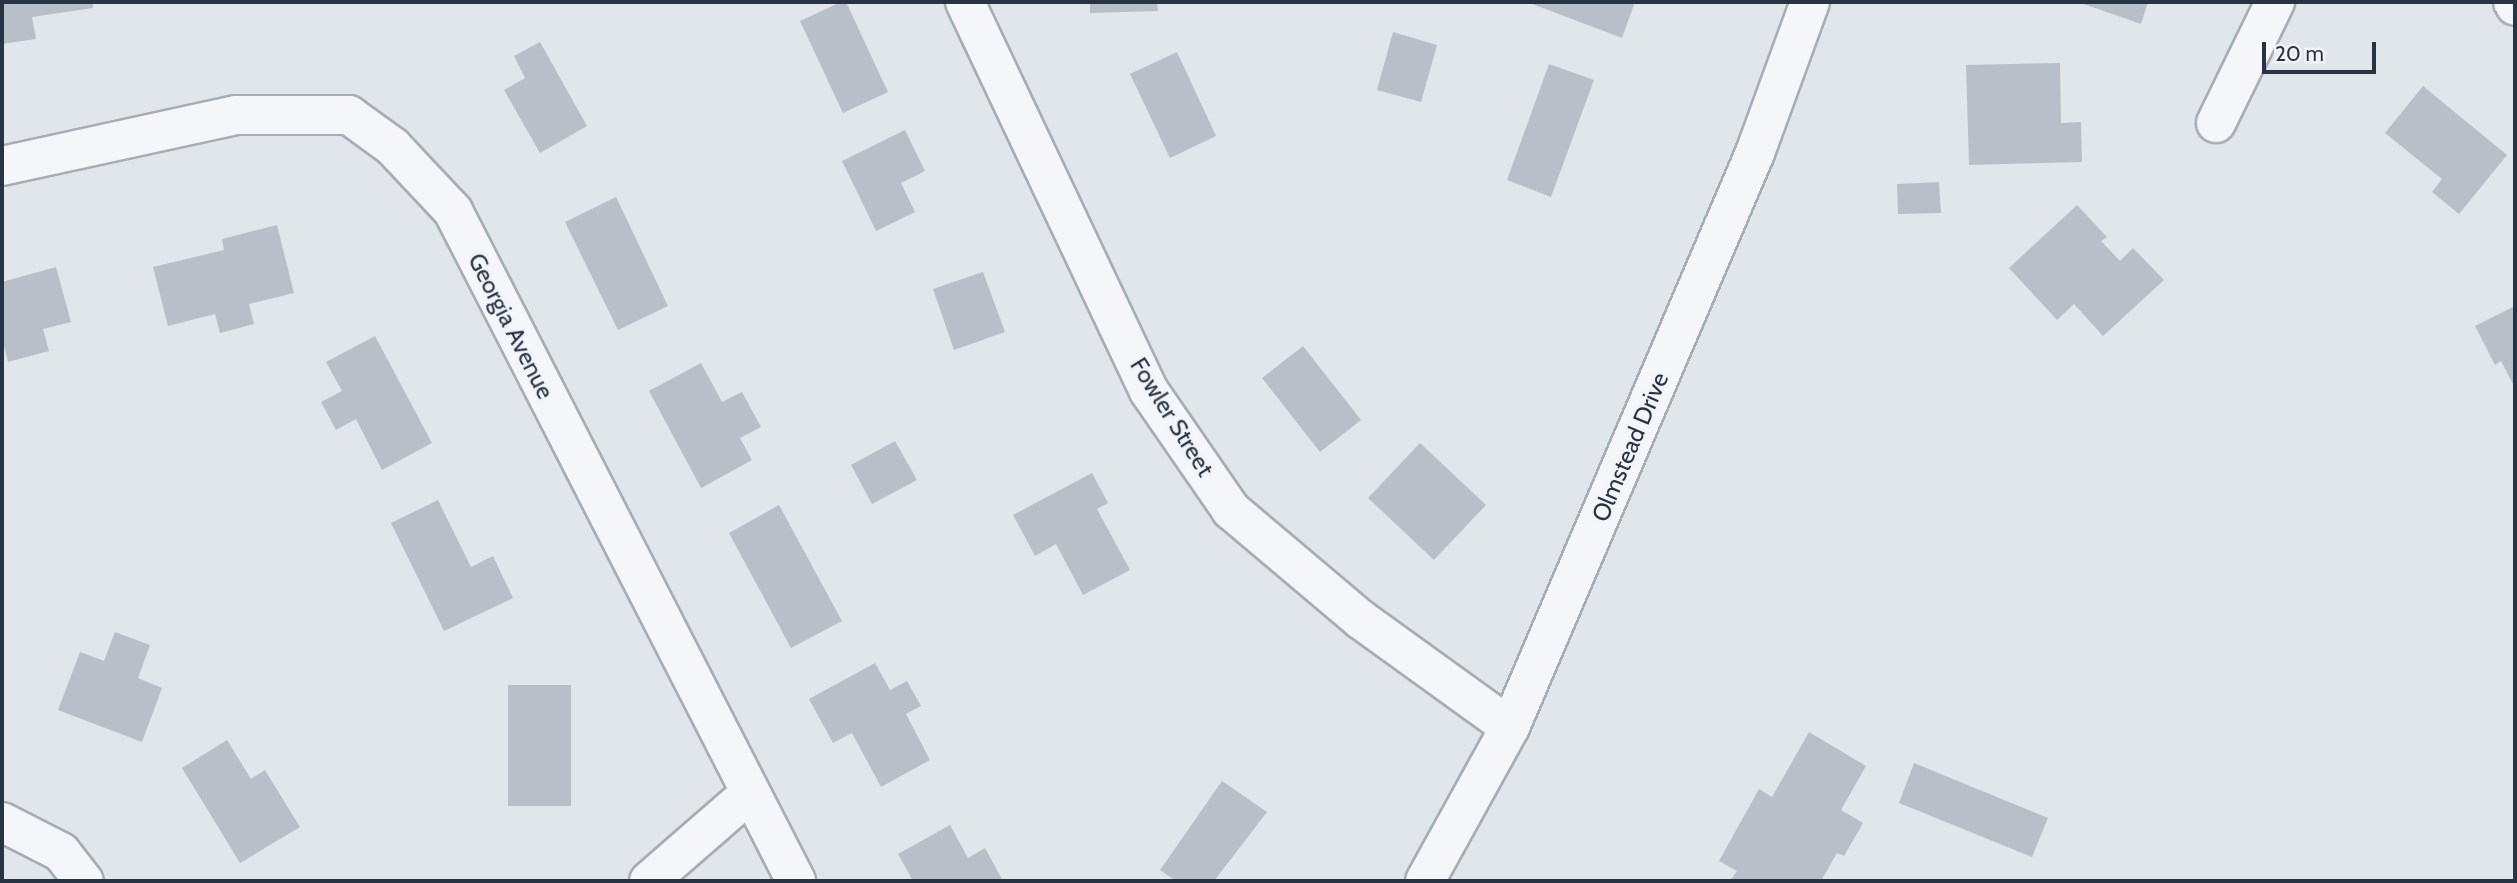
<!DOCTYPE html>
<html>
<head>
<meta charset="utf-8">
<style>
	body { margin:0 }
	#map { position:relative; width:2517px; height:883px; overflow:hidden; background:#e1e6eb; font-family:Cabin,sans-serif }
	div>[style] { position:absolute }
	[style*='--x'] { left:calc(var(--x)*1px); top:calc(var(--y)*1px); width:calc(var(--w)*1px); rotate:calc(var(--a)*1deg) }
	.building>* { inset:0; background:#b8bfc9 }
	.roads { filter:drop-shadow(2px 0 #a6adb6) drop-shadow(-2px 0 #a6adb6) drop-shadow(0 2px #a6adb6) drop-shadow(0 -2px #a6adb6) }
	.street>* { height:38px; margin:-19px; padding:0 19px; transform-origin:19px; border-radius:19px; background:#f4f6f9 }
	span { translate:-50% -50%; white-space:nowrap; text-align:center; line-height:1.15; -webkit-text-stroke:6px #f1f4f8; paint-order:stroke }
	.street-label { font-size:24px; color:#283444 }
	.frame { position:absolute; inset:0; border:4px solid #283444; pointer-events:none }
	.scale { position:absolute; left:2262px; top:42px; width:114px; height:32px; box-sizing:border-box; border:4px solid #283444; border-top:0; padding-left:9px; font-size:21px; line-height:24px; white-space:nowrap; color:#283444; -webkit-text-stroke:5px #f1f4f8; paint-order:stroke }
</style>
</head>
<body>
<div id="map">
	<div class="building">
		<i style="clip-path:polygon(2px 2px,93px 2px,93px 8px,32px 17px,36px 39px,2px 44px)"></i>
		<i style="clip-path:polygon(841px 2px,846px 2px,888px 92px,843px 113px,800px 21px)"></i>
		<i style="clip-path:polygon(1090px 2px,1157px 2px,1158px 11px,1090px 13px)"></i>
		<i style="clip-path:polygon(1527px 2px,1635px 2px,1622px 38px)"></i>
		<i style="clip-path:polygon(2078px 2px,2148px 2px,2141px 24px)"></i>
		<i style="clip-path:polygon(1393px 32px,1437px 45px,1421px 102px,1377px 90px)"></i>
		<i style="clip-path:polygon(540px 42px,587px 126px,540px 153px,504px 90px,525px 78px,514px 56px)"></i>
		<i style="clip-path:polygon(1177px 52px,1216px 136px,1170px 158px,1130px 74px)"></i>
		<i style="clip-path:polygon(2060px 63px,2061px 123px,2081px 122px,2082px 162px,1969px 165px,1966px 65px)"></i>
		<i style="clip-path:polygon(1549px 64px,1594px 80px,1551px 197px,1507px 180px)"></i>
		<i style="clip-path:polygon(2423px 86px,2507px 155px,2459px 214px,2432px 192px,2442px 179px,2385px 133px)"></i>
		<i style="clip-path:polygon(905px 130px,925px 171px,901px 183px,915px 212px,876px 231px,842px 161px)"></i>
		<i style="clip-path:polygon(1939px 182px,1941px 213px,1898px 214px,1897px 184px)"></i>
		<i style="clip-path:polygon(616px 197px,668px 306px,618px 330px,565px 222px)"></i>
		<i style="clip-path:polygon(2077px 205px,2107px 237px,2101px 241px,2120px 261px,2133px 248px,2164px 280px,2103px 336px,2074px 304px,2057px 320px,2009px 268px)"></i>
		<i style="clip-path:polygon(277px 225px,294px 293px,249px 304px,254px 324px,220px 333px,215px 314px,168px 326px,153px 267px,224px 250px,222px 239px)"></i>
		<i style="clip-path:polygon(56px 267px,71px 322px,43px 329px,49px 351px,8px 362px,2px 338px,2px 282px)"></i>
		<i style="clip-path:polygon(983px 272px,1005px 332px,954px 350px,933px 289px)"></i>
		<i style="clip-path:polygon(2515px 306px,2515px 388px,2501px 361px,2495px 365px,2475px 326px)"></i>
		<i style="clip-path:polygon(375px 336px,432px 443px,382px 470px,356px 419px,336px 430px,321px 402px,342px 391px,326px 362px)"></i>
		<i style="clip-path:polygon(1303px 346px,1361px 420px,1320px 452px,1262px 378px)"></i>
		<i style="clip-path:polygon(701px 363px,722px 402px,742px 392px,761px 427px,740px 438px,752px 460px,701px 488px,649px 391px)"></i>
		<i style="clip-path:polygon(895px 441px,917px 480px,872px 504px,851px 465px)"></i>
		<i style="clip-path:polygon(1420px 443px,1486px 505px,1434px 560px,1368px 498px)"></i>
		<i style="clip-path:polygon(1092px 473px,1108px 503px,1097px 509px,1130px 570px,1083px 595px,1056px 544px,1035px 556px,1013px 515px)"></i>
		<i style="clip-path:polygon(438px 500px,471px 567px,493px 556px,513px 598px,444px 631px,391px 523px)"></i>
		<i style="clip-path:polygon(779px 505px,842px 621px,791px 648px,729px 533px)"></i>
		<i style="clip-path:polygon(115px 632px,150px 645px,138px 678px,162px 688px,142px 742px,58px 710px,80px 652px,104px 661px)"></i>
		<i style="clip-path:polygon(875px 663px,890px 690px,907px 681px,921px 706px,906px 714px,930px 760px,881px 787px,852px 733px,833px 743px,809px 699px)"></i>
		<i style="clip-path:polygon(508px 685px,571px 685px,571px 806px,508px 806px)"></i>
		<i style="clip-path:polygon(1809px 732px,1866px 766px,1841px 810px,1863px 823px,1844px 856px,1837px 853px,1821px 881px,1730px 881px,1737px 871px,1719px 861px,1759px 789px,1772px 797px)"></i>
		<i style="clip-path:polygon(227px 740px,251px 779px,265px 770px,300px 827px,240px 863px,182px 768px)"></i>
		<i style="clip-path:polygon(1914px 763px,2048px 818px,2032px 857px,1899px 803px)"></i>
		<i style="clip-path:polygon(1222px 781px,1267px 812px,1214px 881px,1176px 881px,1160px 870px)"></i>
		<i style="clip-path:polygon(950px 825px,968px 858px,985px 848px,1003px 881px,913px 881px,898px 854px)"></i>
	</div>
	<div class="roads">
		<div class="street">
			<i style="--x:965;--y:2;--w:430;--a:64.7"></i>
			<i style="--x:1149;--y:391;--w:145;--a:55.4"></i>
			<i style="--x:1231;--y:510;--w:169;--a:40.2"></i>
			<i style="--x:1360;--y:619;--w:185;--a:35.8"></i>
			<i style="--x:2513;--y:2;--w:4;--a:63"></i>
			<i style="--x:2216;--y:123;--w:135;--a:-64"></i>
			<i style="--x:2;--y:166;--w:239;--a:-12.3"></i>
			<i style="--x:236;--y:115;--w:113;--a:0"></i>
			<i style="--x:349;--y:115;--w:54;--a:36"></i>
			<i style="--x:393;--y:147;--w:88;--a:46.8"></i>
			<i style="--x:453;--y:211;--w:753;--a:62.89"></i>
			<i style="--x:2;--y:822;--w:66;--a:27"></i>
			<i style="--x:61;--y:852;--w:37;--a:52"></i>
			<i style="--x:649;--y:881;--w:133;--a:-41"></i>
			<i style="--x:1425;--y:881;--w:176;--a:-61.1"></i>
			<i style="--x:1510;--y:727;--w:624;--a:-66.89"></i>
			<i style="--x:1755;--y:153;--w:161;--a:-70"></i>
		</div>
	</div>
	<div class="street-label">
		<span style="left:511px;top:326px;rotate:63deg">Georgia Avenue</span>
		<span style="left:1172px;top:417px;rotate:58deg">Fowler Street</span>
		<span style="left:1630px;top:447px;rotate:-67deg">Olmstead Drive</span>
	</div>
	<div class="frame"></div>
	<div class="scale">20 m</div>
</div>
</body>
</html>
